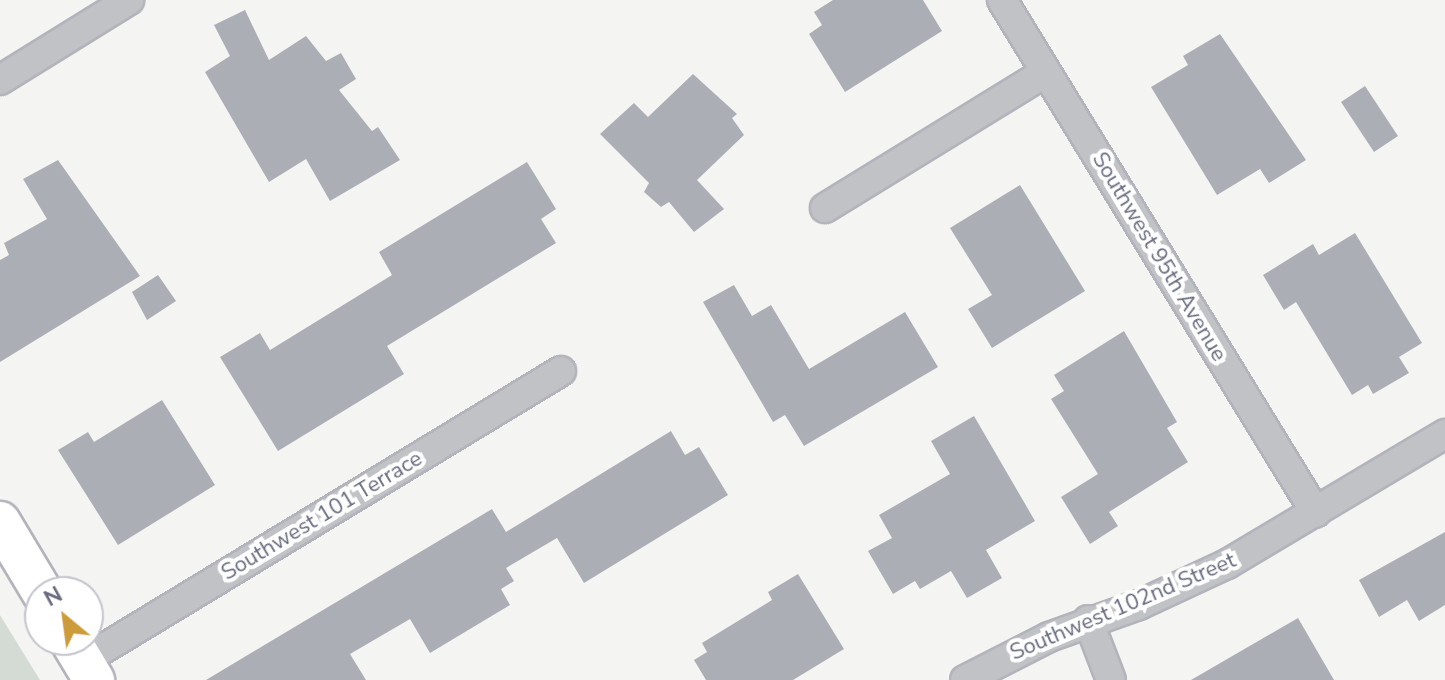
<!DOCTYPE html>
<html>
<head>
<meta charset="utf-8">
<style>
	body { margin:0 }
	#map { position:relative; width:1445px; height:680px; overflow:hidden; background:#f4f5f2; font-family:"Nunito Sans",sans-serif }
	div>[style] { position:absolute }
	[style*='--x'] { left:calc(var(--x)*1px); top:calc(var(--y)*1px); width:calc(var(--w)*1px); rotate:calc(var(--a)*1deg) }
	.green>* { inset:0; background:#d4dbd5 }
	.building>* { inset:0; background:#acaeb6 }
	.roads { filter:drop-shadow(2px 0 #b3b4bb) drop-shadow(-2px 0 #b3b4bb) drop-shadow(0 2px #b3b4bb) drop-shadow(0 -2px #b3b4bb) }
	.street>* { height:28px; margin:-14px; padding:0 14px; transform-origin:14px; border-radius:14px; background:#c1c2c6 }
	.secondary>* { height:40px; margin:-20px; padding:0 20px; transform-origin:20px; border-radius:20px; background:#fff }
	span { translate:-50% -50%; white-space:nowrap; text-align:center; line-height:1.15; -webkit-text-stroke:8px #fff; paint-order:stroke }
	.street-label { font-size:22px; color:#686b7f }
	.north { position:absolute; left:24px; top:576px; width:80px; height:80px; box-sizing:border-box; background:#fff; border:2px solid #c3c4cc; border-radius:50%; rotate:331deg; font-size:22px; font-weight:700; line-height:32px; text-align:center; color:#686b7f }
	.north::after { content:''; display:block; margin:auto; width:28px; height:36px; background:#cc9c3b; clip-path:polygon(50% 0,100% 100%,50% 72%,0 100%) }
</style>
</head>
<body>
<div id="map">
	<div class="green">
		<i style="clip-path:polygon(0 615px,40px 680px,0 680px)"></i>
	</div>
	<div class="building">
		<i style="clip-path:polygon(833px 0,923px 0,942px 31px,845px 92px,809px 34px,822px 25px,814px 12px)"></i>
		<i style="clip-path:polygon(245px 10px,269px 60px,306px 36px,326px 61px,341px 53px,356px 79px,339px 90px,372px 131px,378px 127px,400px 160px,330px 201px,306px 159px,269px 182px,205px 72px,230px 56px,214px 25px)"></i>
		<i style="clip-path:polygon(1220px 34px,1306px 160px,1269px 183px,1260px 169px,1217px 195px,1151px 87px,1188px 65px,1183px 56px)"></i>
		<i style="clip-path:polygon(693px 74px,737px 114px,732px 118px,744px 135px,697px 180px,724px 209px,694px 232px,669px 202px,661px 207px,644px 192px,649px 183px,600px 134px,634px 103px,648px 117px)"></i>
		<i style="clip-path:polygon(1365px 86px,1398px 136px,1374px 152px,1341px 102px)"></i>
		<i style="clip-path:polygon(58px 160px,140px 276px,0 362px,0 260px,9px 255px,4px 243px,47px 219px,23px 179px)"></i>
		<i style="clip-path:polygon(527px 162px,556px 209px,541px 219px,556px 243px,387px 346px,404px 374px,278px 451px,220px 357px,260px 333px,270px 350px,392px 275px,379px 252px)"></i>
		<i style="clip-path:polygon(1020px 185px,1085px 291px,992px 348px,968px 309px,992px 295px,950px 228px)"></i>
		<i style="clip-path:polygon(1355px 233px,1422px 343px,1399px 357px,1409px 373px,1373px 394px,1368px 385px,1352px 395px,1296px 302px,1284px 310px,1263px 275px,1313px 244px,1319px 255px)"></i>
		<i style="clip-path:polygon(158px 275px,176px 301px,147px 320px,132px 292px)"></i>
		<i style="clip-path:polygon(734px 285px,752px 316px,771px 305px,809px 369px,905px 312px,938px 367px,804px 446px,785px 415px,773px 422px,703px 302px)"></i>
		<i style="clip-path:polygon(1124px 331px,1177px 422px,1167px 428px,1188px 462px,1109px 512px,1118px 526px,1090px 544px,1061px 497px,1098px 474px,1051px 399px,1064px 391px,1054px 375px)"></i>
		<i style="clip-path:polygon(162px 400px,215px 485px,118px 545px,58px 450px,88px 432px,94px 442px)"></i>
		<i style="clip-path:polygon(974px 416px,1035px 521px,986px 550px,1002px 578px,967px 598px,951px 571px,920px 589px,915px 581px,893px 594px,868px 551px,892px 538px,879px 515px,950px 474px,931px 441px)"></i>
		<i style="clip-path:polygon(671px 431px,685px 455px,699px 447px,728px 495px,584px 583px,557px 538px,506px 568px,514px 581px,501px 589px,510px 605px,430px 653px,410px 619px,350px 654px,366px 680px,206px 680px,492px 509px,506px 532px)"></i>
		<i style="clip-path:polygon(1445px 532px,1445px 605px,1419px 621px,1407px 600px,1379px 617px,1359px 580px)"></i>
		<i style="clip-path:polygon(798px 574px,844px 649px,793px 680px,706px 680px,694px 660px,707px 652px,702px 643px,772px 600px,768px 592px)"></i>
		<i style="clip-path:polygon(1298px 618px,1334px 680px,1191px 680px)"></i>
	</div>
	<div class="roads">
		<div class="street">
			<i style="--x:1002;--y:0;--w:601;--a:58.53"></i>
			<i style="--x:0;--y:80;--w:152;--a:-31.8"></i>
			<i style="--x:825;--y:208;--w:259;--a:-31.6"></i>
			<i style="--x:1088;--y:620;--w:64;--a:69"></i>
			<i style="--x:83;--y:661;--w:559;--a:-31.24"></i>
			<i style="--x:965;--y:680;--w:94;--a:-27.1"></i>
			<i style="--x:1049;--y:637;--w:96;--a:-19.6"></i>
			<i style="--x:1139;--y:605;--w:97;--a:-25"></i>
			<i style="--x:1227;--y:564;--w:254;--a:-30.8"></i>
		</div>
		<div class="secondary">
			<i style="--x:0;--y:522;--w:82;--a:59"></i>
			<i style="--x:70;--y:640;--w:47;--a:59"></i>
		</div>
	</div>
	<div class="street-label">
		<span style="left:1159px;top:257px;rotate:59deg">Southwest 95th Avenue</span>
		<span style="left:322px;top:516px;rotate:-31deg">Southwest 101 Terrace</span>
		<span style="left:1123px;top:607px;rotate:-23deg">Southwest 102nd Street</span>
	</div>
	<div class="north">N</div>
</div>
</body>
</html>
